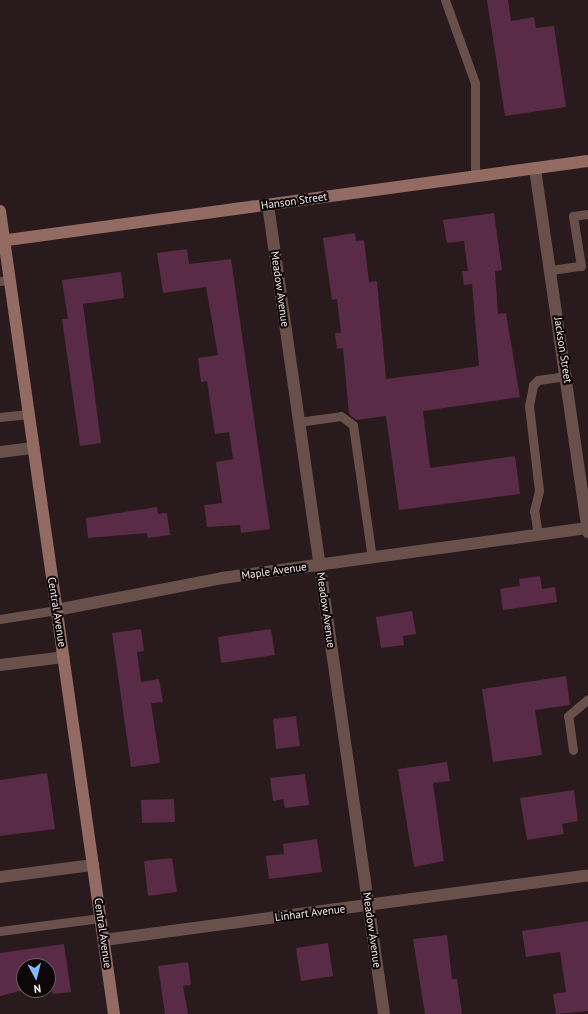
<!DOCTYPE html>
<html>
<head>
<meta charset="utf-8">
<style>
	body { margin:0 }
	#map { position:relative; width:588px; height:1014px; overflow:hidden; background:#291b1d; font-family:"PT Sans",sans-serif }
	div>[style] { position:absolute }
	[style*='--x'] { left:calc(var(--x)*1px); top:calc(var(--y)*1px); width:calc(var(--w)*1px); rotate:calc(var(--a)*1deg) }
	.building>* { inset:0; background:#592b46 }
	.lane>* { height:9px; margin:-4.5px; padding:0 4.5px; transform-origin:4.5px; border-radius:4.5px; background:#69504b }
	.street>* { height:12px; margin:-6px; padding:0 6px; transform-origin:6px; border-radius:6px; background:#69504b }
	.secondary>* { height:12px; margin:-6px; padding:0 6px; transform-origin:6px; border-radius:6px; background:#936b63 }
	span { translate:-50% -50%; white-space:nowrap; text-align:center; line-height:1.15; -webkit-text-stroke:4px #0d0708; paint-order:stroke }
	.street-label { font-size:11px; color:#f3e9eb }
	.north { position:absolute; left:16px; top:958px; width:40px; height:40px; box-sizing:border-box; background:#0d0708; border:1px solid #696163; border-radius:50%; rotate:173deg; font-size:11px; font-weight:700; line-height:16px; text-align:center; color:#f3e9eb }
	.north::after { content:''; display:block; margin:auto; width:14px; height:18px; background:#83bcfb; clip-path:polygon(50% 0,100% 100%,50% 72%,0 100%) }
</style>
</head>
<body>
<div id="map">
	<div class="building">
		<i style="clip-path:polygon(487px 0,508px 0,511px 21px,534px 17px,536px 28px,554px 26px,566px 107px,505px 116px)"></i>
		<i style="clip-path:polygon(494px 213px,502px 270px,495px 271px,498px 314px,506px 313px,520px 397px,423px 411px,430px 468px,515px 456px,520px 494px,399px 510px,386px 416px,356px 420px,349px 414px,343px 348px,337px 349px,335px 333px,341px 333px,337px 299px,332px 300px,323px 238px,355px 233px,356px 241px,364px 240px,369px 282px,377px 281px,386px 379px,433px 373px,479px 366px,472px 284px,464px 285px,462px 271px,468px 271px,464px 241px,447px 243px,443px 220px)"></i>
		<i style="clip-path:polygon(187px 249px,189px 264px,231px 259px,270px 529px,241px 533px,240px 525px,207px 527px,204px 505px,222px 503px,216px 462px,233px 459px,229px 432px,215px 434px,207px 381px,201px 382px,198px 358px,218px 355px,206px 287px,163px 293px,157px 253px)"></i>
		<i style="clip-path:polygon(121px 272px,124px 298px,83px 304px,101px 443px,80px 446px,62px 319px,68px 319px,62px 280px)"></i>
		<i style="clip-path:polygon(157px 507px,158px 514px,167px 513px,170px 535px,148px 538px,147px 533px,88px 538px,86px 518px)"></i>
		<i style="clip-path:polygon(540px 576px,542px 589px,555px 587px,557px 602px,503px 610px,500px 589px,520px 586px,519px 579px)"></i>
		<i style="clip-path:polygon(412px 611px,416px 634px,403px 636px,404px 645px,381px 648px,376px 617px)"></i>
		<i style="clip-path:polygon(141px 629px,144px 651px,137px 652px,141px 682px,159px 679px,163px 702px,151px 703px,160px 763px,131px 767px,112px 633px)"></i>
		<i style="clip-path:polygon(271px 629px,275px 655px,221px 663px,218px 637px)"></i>
		<i style="clip-path:polygon(566px 676px,570px 705px,535px 710px,542px 755px,493px 762px,482px 689px)"></i>
		<i style="clip-path:polygon(296px 716px,300px 746px,276px 749px,273px 719px)"></i>
		<i style="clip-path:polygon(447px 762px,450px 781px,433px 783px,444px 861px,414px 867px,398px 769px)"></i>
		<i style="clip-path:polygon(47px 773px,55px 829px,0 836px,0 780px)"></i>
		<i style="clip-path:polygon(305px 774px,309px 805px,285px 808px,283px 799px,273px 801px,270px 778px)"></i>
		<i style="clip-path:polygon(574px 790px,578px 821px,562px 824px,564px 834px,527px 840px,520px 798px)"></i>
		<i style="clip-path:polygon(174px 799px,175px 822px,142px 823px,141px 800px)"></i>
		<i style="clip-path:polygon(317px 839px,322px 872px,269px 879px,266px 856px,284px 854px,283px 844px)"></i>
		<i style="clip-path:polygon(172px 858px,177px 892px,148px 896px,144px 861px)"></i>
		<i style="clip-path:polygon(588px 921px,588px 1011px,556px 1014px,553px 994px,566px 992px,560px 952px,526px 957px,522px 931px)"></i>
		<i style="clip-path:polygon(447px 935px,452px 979px,457px 979px,462px 1014px,425px 1014px,413px 939px)"></i>
		<i style="clip-path:polygon(328px 943px,333px 976px,301px 981px,296px 948px)"></i>
		<i style="clip-path:polygon(64px 944px,71px 992px,53px 994px,52px 986px,48px 986px,48px 966px,24px 966px,24px 990px,0 996px,0 953px)"></i>
		<i style="clip-path:polygon(188px 962px,191px 985px,183px 986px,188px 1014px,165px 1014px,158px 966px)"></i>
	</div>
	<div class="lane">
		<i style="--x:445;--y:0;--w:88;--a:70.1"></i>
		<i style="--x:475;--y:83;--w:94;--a:90"></i>
		<i style="--x:551;--y:270;--w:30;--a:-8"></i>
		<i style="--x:581;--y:266;--w:51;--a:-99.1"></i>
		<i style="--x:573;--y:216;--w:15;--a:-8"></i>
		<i style="--x:0;--y:281;--w:10;--a:-6"></i>
		<i style="--x:0;--y:417;--w:29;--a:-6"></i>
		<i style="--x:298;--y:422;--w:43;--a:-7.9"></i>
		<i style="--x:341;--y:416;--w:15;--a:37"></i>
		<i style="--x:353;--y:425;--w:134;--a:81.9"></i>
		<i style="--x:538;--y:535;--w:24;--a:-99"></i>
		<i style="--x:534;--y:511;--w:21;--a:-76"></i>
		<i style="--x:539;--y:491;--w:86;--a:-96.7"></i>
		<i style="--x:529;--y:406;--w:21;--a:-79"></i>
		<i style="--x:533;--y:385;--w:7;--a:-45"></i>
		<i style="--x:538;--y:380;--w:29;--a:-8"></i>
		<i style="--x:0;--y:619;--w:57;--a:-9.1"></i>
		<i style="--x:573;--y:750;--w:34;--a:-98"></i>
		<i style="--x:568;--y:716;--w:26;--a:-40"></i>
		<i style="--x:0;--y:931;--w:101;--a:-7.4"></i>
	</div>
	<div class="street">
		<i style="--x:535;--y:169;--w:367;--a:81.7"></i>
		<i style="--x:268;--y:205;--w:817;--a:81.84"></i>
		<i style="--x:0;--y:452;--w:34;--a:-7"></i>
		<i style="--x:56;--y:610;--w:169;--a:-10.9"></i>
		<i style="--x:222;--y:578;--w:369;--a:-7.8"></i>
		<i style="--x:0;--y:665;--w:64;--a:-7.1"></i>
		<i style="--x:0;--y:877;--w:94;--a:-7.4"></i>
		<i style="--x:104;--y:940;--w:488;--a:-7.6"></i>
	</div>
	<div class="secondary">
		<i style="--x:0;--y:211;--w:811;--a:81.92"></i>
		<i style="--x:0;--y:241;--w:593;--a:-7.75"></i>
	</div>
	<div class="street-label">
		<span style="left:294px;top:201px;rotate:-8deg">Hanson Street</span>
		<span style="left:280px;top:289px;rotate:82deg">Meadow Avenue</span>
		<span style="left:563px;top:350px;rotate:81deg">Jackson Street</span>
		<span style="left:274px;top:571px;rotate:-8deg">Maple Avenue</span>
		<span style="left:326px;top:610px;rotate:82deg">Meadow Avenue</span>
		<span style="left:57px;top:612px;rotate:81deg">Central Avenue</span>
		<span style="left:310px;top:913px;rotate:-7deg">Linhart Avenue</span>
		<span style="left:372px;top:930px;rotate:82deg">Meadow Avenue</span>
		<span style="left:103px;top:933px;rotate:82deg">Central Avenue</span>
	</div>
	<div class="north">N</div>
</div>
</body>
</html>
